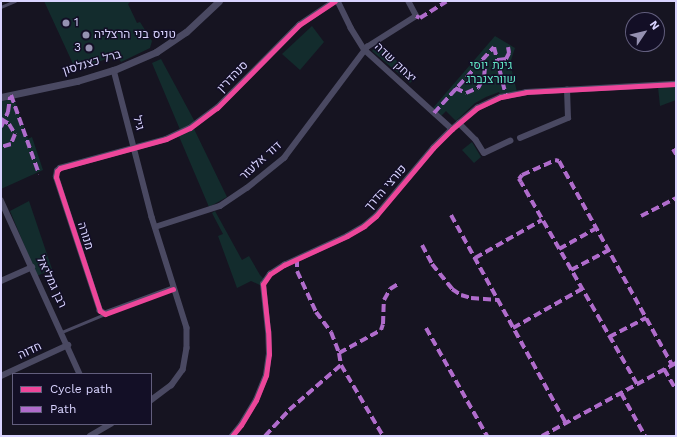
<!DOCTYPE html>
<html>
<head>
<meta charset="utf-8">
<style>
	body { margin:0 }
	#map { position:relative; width:677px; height:437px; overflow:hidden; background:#161421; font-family:"Work Sans",Heebo,sans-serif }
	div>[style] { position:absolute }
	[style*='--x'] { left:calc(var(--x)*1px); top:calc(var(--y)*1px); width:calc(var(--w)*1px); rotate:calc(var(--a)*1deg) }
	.green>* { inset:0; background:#132c2d }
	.service>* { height:2.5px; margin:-1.25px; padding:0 1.25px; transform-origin:1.25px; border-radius:1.25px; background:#4a4962 }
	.minor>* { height:5.5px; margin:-2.75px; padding:0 2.75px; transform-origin:2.75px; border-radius:2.75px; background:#4a4962 }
	.tertiary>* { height:7px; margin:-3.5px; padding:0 3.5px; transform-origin:3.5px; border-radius:3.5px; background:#4a4962 }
	.quiet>* { height:4px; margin-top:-2px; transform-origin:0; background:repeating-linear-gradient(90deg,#b06ccc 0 8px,transparent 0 12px) }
	.cycleway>* { height:5px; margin:-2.5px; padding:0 2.5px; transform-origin:2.5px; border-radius:2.5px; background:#ed469a }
	.dots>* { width:11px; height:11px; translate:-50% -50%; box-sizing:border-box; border:2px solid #130f26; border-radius:50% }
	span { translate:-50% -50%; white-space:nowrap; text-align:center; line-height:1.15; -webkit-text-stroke:3px #130f26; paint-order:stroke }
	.poi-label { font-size:12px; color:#d9d4ff }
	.left { translate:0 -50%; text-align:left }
	.right { translate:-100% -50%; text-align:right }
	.street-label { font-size:12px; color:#d9d4ff }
	.park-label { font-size:12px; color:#5fe0c0 }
	.frame { position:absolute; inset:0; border:2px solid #d9d4ff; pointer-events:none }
	.legend { position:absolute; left:12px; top:373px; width:140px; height:52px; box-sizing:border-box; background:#130f26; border:1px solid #625e7d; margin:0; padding:5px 7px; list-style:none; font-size:12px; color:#d9d4ff }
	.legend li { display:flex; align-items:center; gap:8px; height:20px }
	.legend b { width:20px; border:1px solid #625e7d }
	.north { position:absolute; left:625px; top:12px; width:40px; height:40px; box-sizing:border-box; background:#130f26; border:1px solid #625e7d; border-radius:50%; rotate:55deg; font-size:11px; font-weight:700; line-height:16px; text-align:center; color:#d9d4ff }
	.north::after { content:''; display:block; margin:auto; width:14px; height:18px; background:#9591b1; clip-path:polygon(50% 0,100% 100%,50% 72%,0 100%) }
</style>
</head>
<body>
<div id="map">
	<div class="green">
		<i style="clip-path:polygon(44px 1px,131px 1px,128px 4px,137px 23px,140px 22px,152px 41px,150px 48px,121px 62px,117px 55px,95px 63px,74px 66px)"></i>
		<i style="clip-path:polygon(312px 26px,324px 42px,300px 70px,282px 54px)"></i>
		<i style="clip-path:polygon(495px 36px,515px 48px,510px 63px,517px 92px,500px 96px,499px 92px,486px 97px,475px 103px,456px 121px,446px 111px,441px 116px,433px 108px)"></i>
		<i style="clip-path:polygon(378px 45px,416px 77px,410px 83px,372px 51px)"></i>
		<i style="clip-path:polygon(161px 59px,195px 122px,192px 124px,195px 131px,227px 197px,209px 207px,178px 134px,181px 132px,152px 63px)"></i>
		<i style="clip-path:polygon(676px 85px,676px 100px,660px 106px,658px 87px)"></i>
		<i style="clip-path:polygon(14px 99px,28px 139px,32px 137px,43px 170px,1px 189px,1px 101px)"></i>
		<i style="clip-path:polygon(472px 142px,481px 157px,474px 163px,462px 150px)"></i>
		<i style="clip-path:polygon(29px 201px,52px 269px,37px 276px,10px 211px)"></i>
		<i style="clip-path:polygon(215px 211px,242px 260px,249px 256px,260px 275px,265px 280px,262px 286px,251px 281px,237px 288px,218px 236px,223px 234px,212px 213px)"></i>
	</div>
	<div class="service">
		<i style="--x:1;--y:7;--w:15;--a:-23"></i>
		<i style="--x:62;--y:332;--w:47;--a:-22.7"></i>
	</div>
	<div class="minor">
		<i style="--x:338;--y:1;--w:30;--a:64"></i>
		<i style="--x:351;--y:28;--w:26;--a:58"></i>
		<i style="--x:365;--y:50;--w:118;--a:42.2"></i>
		<i style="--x:114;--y:70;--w:152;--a:75.5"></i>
		<i style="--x:152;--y:217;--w:116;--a:72.5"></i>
		<i style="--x:187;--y:328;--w:20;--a:90"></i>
		<i style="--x:187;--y:348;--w:22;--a:100"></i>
		<i style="--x:183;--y:370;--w:19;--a:126"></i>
		<i style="--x:172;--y:385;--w:26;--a:143"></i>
		<i style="--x:459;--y:123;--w:24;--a:45"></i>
		<i style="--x:476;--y:140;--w:15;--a:58"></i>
		<i style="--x:484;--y:153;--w:29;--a:-25"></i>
		<i style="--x:520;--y:138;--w:52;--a:-22.6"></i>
		<i style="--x:568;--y:118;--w:28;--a:-92"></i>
		<i style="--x:1;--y:200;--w:191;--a:65.6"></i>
		<i style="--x:155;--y:227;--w:68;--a:-17.9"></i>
		<i style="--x:220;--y:206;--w:32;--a:-34"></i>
		<i style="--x:247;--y:188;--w:48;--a:-39"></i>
		<i style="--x:284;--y:158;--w:139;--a:-53.2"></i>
		<i style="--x:367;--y:47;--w:58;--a:-32.3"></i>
		<i style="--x:416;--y:16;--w:17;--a:-118"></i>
		<i style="--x:1;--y:281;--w:34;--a:-24"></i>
		<i style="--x:173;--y:289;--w:72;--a:159.8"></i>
		<i style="--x:105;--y:314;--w:6;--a:-149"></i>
		<i style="--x:100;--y:311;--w:141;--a:-108.2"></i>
		<i style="--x:56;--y:177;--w:6;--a:-81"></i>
		<i style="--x:57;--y:171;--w:4;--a:-45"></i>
		<i style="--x:60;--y:168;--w:110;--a:-15.3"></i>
		<i style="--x:166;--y:139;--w:26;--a:-25"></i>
		<i style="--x:190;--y:128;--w:34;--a:-37"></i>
		<i style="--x:217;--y:108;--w:117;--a:-45.3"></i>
		<i style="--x:299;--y:25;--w:43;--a:-33.7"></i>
		<i style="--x:1;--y:376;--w:74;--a:-24.8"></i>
		<i style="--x:90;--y:436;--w:24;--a:-30"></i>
		<i style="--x:232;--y:436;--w:14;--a:-51"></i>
		<i style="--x:241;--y:425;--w:29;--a:-59"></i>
		<i style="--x:256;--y:400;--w:27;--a:-68"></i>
		<i style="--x:266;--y:375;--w:21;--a:-82"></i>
		<i style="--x:269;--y:354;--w:23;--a:-92"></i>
		<i style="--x:268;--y:331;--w:47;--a:-96.1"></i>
		<i style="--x:263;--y:284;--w:12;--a:-55"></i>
		<i style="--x:270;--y:274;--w:17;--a:-33"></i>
		<i style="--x:284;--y:265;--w:69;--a:-24.7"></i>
		<i style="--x:347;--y:236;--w:20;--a:-30"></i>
		<i style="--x:364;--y:226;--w:16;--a:-40"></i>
		<i style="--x:376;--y:216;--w:89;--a:-50"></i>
		<i style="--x:433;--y:148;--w:27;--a:-45"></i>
		<i style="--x:452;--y:129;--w:33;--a:-40"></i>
		<i style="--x:477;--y:108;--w:26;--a:-25"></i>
		<i style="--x:501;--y:97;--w:25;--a:-11"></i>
		<i style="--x:526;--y:92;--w:150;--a:-3.1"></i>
	</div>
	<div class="tertiary">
		<i style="--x:1;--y:97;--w:78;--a:-11.9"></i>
		<i style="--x:77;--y:81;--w:39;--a:-17"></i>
		<i style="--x:114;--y:70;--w:46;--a:-23.2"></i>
		<i style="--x:156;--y:52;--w:36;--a:-34"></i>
		<i style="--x:186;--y:32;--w:45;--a:-43.2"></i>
	</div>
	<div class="quiet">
		<i style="--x:416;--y:16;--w:4;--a:27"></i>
		<i style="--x:420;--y:18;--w:31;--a:-32"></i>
		<i style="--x:498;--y:60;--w:8;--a:-7"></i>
		<i style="--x:506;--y:59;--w:7;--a:-63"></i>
		<i style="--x:509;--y:53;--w:6;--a:-99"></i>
		<i style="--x:455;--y:88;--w:12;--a:24"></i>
		<i style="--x:466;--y:93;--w:13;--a:-23"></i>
		<i style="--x:478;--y:88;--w:13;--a:-61"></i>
		<i style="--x:484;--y:77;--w:10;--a:-84"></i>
		<i style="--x:485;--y:67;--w:8;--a:-120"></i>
		<i style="--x:11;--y:95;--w:84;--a:70.5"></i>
		<i style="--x:434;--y:113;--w:89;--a:-47.7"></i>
		<i style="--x:494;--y:47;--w:50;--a:76.2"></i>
		<i style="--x:1;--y:119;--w:9;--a:32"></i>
		<i style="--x:9;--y:124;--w:12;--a:59"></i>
		<i style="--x:15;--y:134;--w:11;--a:112"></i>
		<i style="--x:11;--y:144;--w:10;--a:163"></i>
		<i style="--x:1;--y:127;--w:17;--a:-65"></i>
		<i style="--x:8;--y:112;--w:15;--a:-82"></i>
		<i style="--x:673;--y:149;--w:6;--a:59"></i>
		<i style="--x:451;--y:215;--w:238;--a:61.1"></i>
		<i style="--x:641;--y:216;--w:39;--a:-27"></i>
		<i style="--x:422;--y:245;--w:21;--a:62"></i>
		<i style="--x:432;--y:264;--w:32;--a:51"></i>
		<i style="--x:452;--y:289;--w:11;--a:34"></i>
		<i style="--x:461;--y:295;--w:10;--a:17"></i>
		<i style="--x:471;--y:298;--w:27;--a:4"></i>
		<i style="--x:559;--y:249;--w:41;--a:-29.1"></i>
		<i style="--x:475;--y:258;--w:77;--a:-29.6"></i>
		<i style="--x:297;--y:259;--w:12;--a:90"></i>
		<i style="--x:297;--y:271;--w:45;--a:65.1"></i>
		<i style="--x:316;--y:312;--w:25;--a:53"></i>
		<i style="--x:331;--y:332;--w:22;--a:69"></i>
		<i style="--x:339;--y:353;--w:12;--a:81"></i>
		<i style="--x:341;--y:365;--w:82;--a:59.4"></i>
		<i style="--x:571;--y:270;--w:43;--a:-27.8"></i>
		<i style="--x:426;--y:328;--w:124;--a:60.5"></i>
		<i style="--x:513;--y:328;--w:79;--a:-29.5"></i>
		<i style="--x:609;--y:337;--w:42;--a:-27.2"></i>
		<i style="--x:339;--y:353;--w:48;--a:-28.7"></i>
		<i style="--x:381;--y:330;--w:6;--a:-72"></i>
		<i style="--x:383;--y:324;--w:24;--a:-88"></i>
		<i style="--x:384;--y:300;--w:13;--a:-61"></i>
		<i style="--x:390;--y:289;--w:9;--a:-32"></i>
		<i style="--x:664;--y:369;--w:24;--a:60"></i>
		<i style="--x:637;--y:384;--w:233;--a:-119.9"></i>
		<i style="--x:521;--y:182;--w:4;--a:-124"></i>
		<i style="--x:519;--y:179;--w:5;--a:-53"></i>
		<i style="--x:522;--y:175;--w:36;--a:-24"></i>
		<i style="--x:555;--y:160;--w:4;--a:14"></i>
		<i style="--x:559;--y:161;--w:233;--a:61"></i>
		<i style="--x:621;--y:393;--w:49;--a:60.8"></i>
		<i style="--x:265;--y:436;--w:35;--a:-47"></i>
		<i style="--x:289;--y:410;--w:69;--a:-40.9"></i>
		<i style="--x:542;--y:436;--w:153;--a:-28.6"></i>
	</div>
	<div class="cycleway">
		<i style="--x:173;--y:289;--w:72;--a:159.8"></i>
		<i style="--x:105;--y:314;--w:6;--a:-149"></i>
		<i style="--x:100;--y:311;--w:141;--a:-108.2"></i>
		<i style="--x:56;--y:177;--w:6;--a:-81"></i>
		<i style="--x:57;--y:171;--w:4;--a:-45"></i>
		<i style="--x:60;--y:168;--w:110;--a:-15.3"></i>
		<i style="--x:166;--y:139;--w:26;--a:-25"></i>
		<i style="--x:190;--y:128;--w:34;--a:-37"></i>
		<i style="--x:217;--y:108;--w:117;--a:-45.3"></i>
		<i style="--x:299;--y:25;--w:43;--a:-33.7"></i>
		<i style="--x:232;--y:436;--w:14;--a:-51"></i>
		<i style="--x:241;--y:425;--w:29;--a:-59"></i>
		<i style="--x:256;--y:400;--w:27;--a:-68"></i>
		<i style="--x:266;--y:375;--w:21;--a:-82"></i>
		<i style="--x:269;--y:354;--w:23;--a:-92"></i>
		<i style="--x:268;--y:331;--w:47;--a:-96.1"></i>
		<i style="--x:263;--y:284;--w:12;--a:-55"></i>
		<i style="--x:270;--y:274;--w:17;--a:-33"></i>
		<i style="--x:284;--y:265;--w:69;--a:-24.7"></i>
		<i style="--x:347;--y:236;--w:20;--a:-30"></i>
		<i style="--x:364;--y:226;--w:16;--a:-40"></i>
		<i style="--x:376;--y:216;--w:89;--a:-50"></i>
		<i style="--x:433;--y:148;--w:27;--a:-45"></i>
		<i style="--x:452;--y:129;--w:33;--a:-40"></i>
		<i style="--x:477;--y:108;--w:26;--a:-25"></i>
		<i style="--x:501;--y:97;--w:25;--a:-11"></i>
		<i style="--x:526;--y:92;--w:150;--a:-3.1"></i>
	</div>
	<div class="dots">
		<i style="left:66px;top:23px;background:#9591b1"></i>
		<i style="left:86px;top:35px;background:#9591b1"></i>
		<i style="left:89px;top:48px;background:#9591b1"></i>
	</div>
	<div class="poi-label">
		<span class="left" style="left:74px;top:23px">1</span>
		<span class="left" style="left:94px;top:35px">טניס בני הרצליה</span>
		<span class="right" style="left:81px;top:48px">3</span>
	</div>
	<div class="street-label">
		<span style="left:92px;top:63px;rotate:-17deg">ברל כצנלסון</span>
		<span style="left:395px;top:63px;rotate:43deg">יצחק שדה</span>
		<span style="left:233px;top:77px;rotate:-46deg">סנהדרין</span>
		<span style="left:138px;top:123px;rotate:75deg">גיל</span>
		<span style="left:261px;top:161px;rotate:-42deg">דוד אלעזר</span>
		<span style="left:386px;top:188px;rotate:-49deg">פורצי הדרך</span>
		<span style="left:85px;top:236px;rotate:72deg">מנורה</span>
		<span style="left:51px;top:282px;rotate:65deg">רבן גמליאל</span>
		<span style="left:30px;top:351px;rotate:-25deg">חדוה</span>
	</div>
	<div class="park-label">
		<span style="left:491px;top:73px">גינת יוסי<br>שוורצנברג</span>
	</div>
	<div class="frame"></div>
	<ul class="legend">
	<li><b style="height:5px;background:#ed469a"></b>Cycle path</li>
	<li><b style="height:5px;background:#b06ccc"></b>Path</li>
	</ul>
	<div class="north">N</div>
</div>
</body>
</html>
